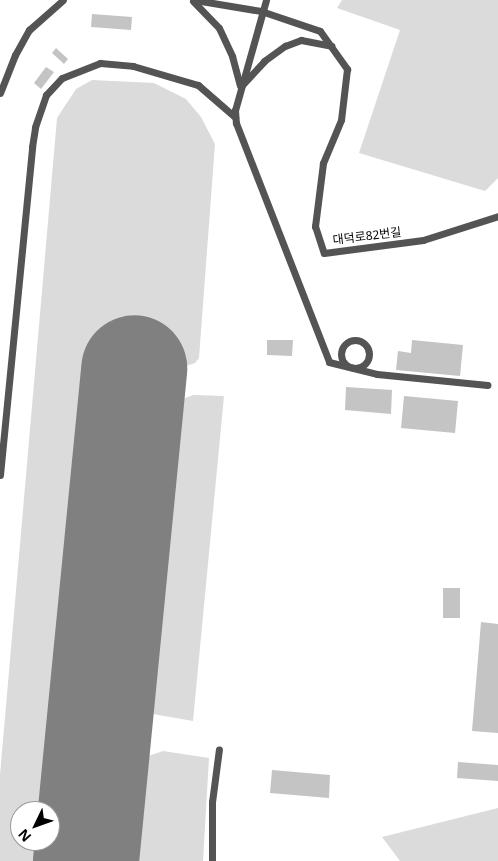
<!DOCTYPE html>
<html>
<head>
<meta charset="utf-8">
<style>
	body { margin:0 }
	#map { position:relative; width:498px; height:861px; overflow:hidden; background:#fff; font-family:"Noto Sans","Noto Sans KR",sans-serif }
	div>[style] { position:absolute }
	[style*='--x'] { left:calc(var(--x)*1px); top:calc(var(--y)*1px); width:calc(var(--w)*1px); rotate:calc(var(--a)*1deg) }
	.green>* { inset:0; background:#dbdbdb }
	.runway>* { height:106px; margin:-53px; padding:0 53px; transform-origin:53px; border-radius:53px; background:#808080 }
	.building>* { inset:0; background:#c4c4c4 }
	.lane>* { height:7px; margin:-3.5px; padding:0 3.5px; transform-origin:3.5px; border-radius:3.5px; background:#545454 }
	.lane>.ring { margin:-3.5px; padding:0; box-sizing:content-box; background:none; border:7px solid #545454; border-radius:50% }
	span { translate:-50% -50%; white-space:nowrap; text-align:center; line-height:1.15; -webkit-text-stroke:5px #fff; paint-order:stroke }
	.street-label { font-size:12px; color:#000 }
	.north { position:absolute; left:10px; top:801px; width:50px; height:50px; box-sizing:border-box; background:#fff; border:1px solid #999; border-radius:50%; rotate:228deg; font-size:14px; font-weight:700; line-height:20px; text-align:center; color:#000 }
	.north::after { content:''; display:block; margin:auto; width:18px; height:22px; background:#000; clip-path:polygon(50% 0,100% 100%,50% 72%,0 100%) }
</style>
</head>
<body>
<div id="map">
	<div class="green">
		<i style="clip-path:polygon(342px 0,498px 0,498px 178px,485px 191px,359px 153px,400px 30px,337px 8px)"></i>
		<i style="clip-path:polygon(evenodd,92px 80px,154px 83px,186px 99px,201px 117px,215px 144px,199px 358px,195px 363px,183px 367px,114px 356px,68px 861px,0 861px,0 775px,57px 118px,76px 89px,92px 80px,20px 811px,50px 811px,50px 841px,20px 841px,20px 811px)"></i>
		<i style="clip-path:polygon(193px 395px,224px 396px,193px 721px,153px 714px,133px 691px,130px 679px,157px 424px,171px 404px)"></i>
		<i style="clip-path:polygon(163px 751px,209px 758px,203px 861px,114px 861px,125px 773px,137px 760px)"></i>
		<i style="clip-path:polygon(498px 808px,498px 861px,400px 861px,382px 837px)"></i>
	</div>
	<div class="runway">
		<i style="--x:86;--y:861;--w:495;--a:-84.4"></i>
	</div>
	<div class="building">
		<i style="clip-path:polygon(92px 14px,132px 17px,131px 30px,91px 27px)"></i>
		<i style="clip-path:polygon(56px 48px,68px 59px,64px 64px,52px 53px)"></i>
		<i style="clip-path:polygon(46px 67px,54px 72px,41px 89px,34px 83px)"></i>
		<i style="clip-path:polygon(267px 340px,293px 340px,292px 356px,267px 355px)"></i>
		<i style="clip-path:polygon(412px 340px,463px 345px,460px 376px,396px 370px,398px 351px,411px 353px)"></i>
		<i style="clip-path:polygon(346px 387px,392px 390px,391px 414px,345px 410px)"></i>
		<i style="clip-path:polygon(404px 396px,458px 401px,455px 433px,401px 428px)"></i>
		<i style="clip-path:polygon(443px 588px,460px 588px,460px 618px,443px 618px)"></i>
		<i style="clip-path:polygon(481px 622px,498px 624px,498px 733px,472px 731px)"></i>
		<i style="clip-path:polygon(458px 762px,498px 765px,498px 781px,457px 778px)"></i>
		<i style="clip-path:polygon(272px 770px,330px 775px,329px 798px,270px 793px)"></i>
	</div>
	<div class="lane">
		<i style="--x:195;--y:0;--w:67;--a:9.5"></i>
		<i style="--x:261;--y:11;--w:62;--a:18.7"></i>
		<i style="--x:320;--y:31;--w:47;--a:54.6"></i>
		<i style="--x:347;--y:69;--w:51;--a:96.7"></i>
		<i style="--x:341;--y:120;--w:47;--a:112.7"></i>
		<i style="--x:323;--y:163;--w:64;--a:97.2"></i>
		<i style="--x:315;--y:226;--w:28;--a:72"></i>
		<i style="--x:324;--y:253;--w:100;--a:-7.5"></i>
		<i style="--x:423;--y:240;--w:79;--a:-17.7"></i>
		<i style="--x:266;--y:0;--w:114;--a:105.7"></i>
		<i style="--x:235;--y:110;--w:13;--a:86"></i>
		<i style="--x:236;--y:123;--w:256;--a:68.7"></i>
		<i style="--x:329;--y:362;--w:49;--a:14"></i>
		<i style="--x:377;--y:374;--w:111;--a:5.7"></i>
		<i style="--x:193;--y:1;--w:37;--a:46"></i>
		<i style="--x:219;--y:28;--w:31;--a:65"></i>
		<i style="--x:232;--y:56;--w:31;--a:75"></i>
		<i style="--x:242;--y:85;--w:33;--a:-47"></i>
		<i style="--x:264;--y:61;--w:26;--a:-36"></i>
		<i style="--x:285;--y:46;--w:17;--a:-21"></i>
		<i style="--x:301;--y:40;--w:31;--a:11"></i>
		<i style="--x:0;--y:93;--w:41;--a:-68.5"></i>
		<i style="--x:15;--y:55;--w:29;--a:-61"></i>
		<i style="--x:29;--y:30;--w:45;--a:-41.4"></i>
		<i class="ring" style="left:341px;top:340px;width:21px;height:21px"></i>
		<i style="--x:0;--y:475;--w:330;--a:-84.4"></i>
		<i style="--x:32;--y:147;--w:20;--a:-81"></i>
		<i style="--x:35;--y:127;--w:34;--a:-71"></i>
		<i style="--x:46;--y:95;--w:23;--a:-47"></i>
		<i style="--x:62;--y:78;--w:41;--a:-21.5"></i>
		<i style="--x:100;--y:63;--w:33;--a:5"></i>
		<i style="--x:133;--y:66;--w:68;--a:16.3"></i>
		<i style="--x:198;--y:85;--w:49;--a:40.9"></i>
		<i style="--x:212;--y:861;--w:59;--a:-90"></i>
		<i style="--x:212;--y:802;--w:53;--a:-82.5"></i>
	</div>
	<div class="street-label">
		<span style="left:367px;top:236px;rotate:-7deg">대덕로82번길</span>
	</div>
	<div class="north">N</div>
</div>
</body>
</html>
